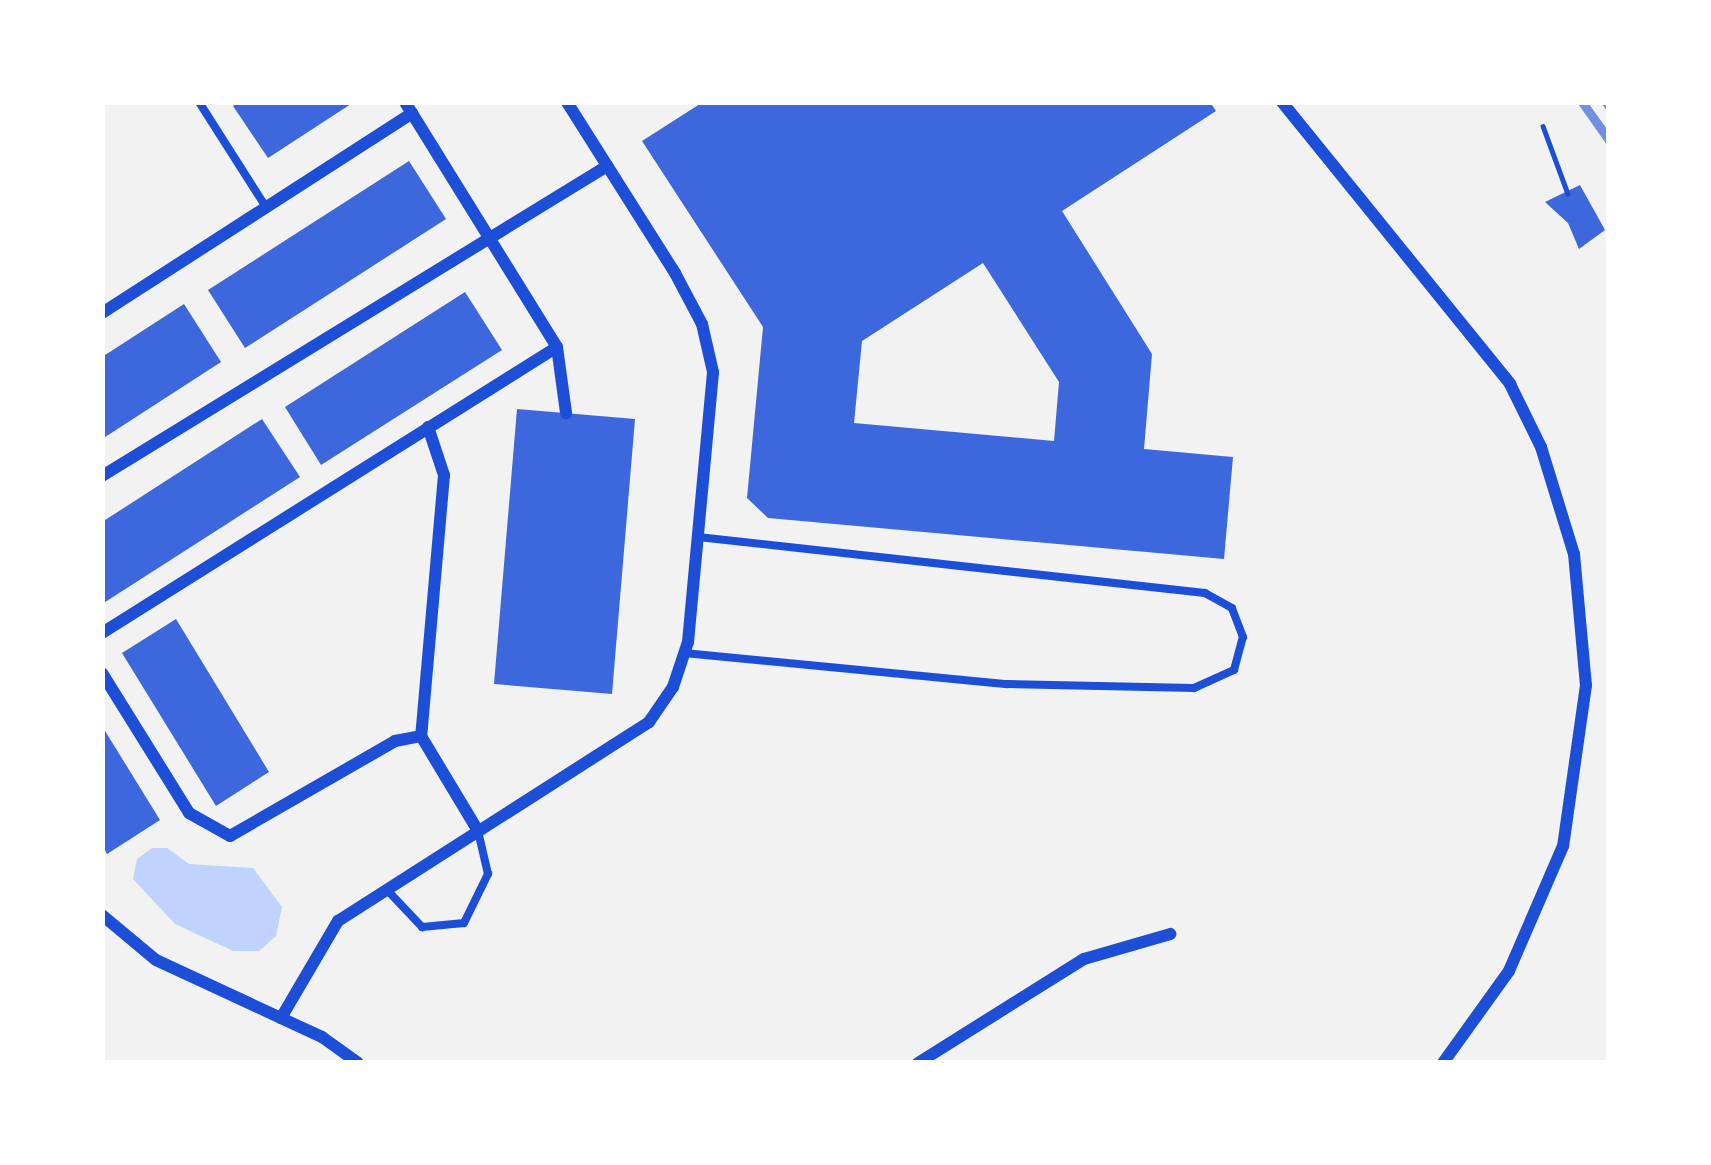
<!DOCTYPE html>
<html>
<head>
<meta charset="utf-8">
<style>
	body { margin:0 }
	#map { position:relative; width:1711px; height:1165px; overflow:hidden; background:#f2f2f2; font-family:"Sofia Sans Condensed",sans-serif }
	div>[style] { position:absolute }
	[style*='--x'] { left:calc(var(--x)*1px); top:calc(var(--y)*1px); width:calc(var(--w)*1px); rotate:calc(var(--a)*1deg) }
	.water>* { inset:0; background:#bfd3fe }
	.building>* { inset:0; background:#3d67dc }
	.path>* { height:4.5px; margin:-2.25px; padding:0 2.25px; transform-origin:2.25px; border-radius:2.25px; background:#1d4ed8 }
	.service>* { height:8px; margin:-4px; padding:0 4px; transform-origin:4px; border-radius:4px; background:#1d4ed8 }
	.minor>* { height:12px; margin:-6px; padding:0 6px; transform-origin:6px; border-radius:6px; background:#1d4ed8 }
	.rail>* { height:9px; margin:-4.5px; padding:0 4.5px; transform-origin:4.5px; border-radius:4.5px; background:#7290e2 }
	span { translate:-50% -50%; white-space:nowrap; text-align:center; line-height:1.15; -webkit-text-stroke:12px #fff; paint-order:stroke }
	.frame { position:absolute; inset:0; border:105px solid #fff; pointer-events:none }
</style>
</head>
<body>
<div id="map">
	<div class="water">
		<i style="clip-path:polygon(152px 848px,167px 848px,189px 864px,253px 868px,282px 907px,276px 936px,259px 951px,233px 951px,175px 924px,133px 879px,137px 859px)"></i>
	</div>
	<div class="building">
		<i style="clip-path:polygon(239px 102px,354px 102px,268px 158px,233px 106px)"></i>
		<i style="clip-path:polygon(evenodd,703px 102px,1210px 102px,1216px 111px,1062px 211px,1152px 354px,1144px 449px,1233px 457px,1224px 559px,768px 518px,747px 498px,763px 327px,642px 141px,703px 102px,983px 263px,1059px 382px,1054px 441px,854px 423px,862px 341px,983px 263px)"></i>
		<i style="clip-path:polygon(409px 161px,446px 219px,245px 348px,208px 290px)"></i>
		<i style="clip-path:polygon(1580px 185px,1605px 230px,1579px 249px,1568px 223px,1545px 202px)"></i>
		<i style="clip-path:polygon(465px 292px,502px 350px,321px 465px,285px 407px)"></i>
		<i style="clip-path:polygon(184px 304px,221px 362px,102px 439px,102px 357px)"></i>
		<i style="clip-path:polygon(517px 409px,635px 419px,612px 694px,494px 684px)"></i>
		<i style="clip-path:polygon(262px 419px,300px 477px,102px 604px,102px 522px)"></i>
		<i style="clip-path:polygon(176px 619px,269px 772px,216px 806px,122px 653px)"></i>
		<i style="clip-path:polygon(102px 726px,160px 820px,107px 854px,102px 845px)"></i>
	</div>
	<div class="path">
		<i style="--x:1543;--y:126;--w:72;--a:69.8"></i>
	</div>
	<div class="service">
		<i style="--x:199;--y:102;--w:125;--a:57.5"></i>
		<i style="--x:684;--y:653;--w:325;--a:5.5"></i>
		<i style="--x:1008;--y:684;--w:186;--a:1.2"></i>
		<i style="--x:1194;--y:688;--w:44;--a:-24.2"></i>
		<i style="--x:1234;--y:670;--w:34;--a:-75"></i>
		<i style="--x:1243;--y:637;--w:31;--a:-111"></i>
		<i style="--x:1232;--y:608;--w:31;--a:-151"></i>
		<i style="--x:1205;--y:593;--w:510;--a:-173.7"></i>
		<i style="--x:388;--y:891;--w:50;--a:46.6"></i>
		<i style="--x:422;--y:927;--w:42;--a:-5.4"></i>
		<i style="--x:464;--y:923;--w:55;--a:-63.9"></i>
		<i style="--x:488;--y:874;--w:44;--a:-103.1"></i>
	</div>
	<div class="minor">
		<i style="--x:405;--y:102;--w:288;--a:58.2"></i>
		<i style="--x:557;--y:347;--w:67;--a:82.2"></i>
		<i style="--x:1282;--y:102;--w:363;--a:51"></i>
		<i style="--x:1510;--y:384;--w:70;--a:63.8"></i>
		<i style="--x:1541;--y:447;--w:112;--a:72.9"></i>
		<i style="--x:1574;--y:554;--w:132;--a:84.8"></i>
		<i style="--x:1586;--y:685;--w:163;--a:98.1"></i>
		<i style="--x:1563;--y:846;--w:136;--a:113.4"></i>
		<i style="--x:1509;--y:971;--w:113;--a:125.7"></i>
		<i style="--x:102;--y:313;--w:369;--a:-32.8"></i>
		<i style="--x:428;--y:427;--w:51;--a:71.6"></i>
		<i style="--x:444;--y:475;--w:262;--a:95"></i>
		<i style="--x:421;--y:736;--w:111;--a:59"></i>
		<i style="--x:102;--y:476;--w:593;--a:-31.54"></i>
		<i style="--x:102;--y:633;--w:537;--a:-32.15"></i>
		<i style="--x:102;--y:673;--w:165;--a:58.1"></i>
		<i style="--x:189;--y:813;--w:47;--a:29.3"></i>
		<i style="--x:230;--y:836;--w:190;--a:-29.9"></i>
		<i style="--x:395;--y:741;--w:26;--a:-11"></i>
		<i style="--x:102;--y:915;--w:70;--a:39.8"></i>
		<i style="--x:156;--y:960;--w:183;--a:24.9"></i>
		<i style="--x:322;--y:1037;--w:44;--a:35.8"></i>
		<i style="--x:281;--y:1018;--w:113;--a:-59.6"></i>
		<i style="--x:338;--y:921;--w:369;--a:-32.6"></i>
		<i style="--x:649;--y:722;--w:42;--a:-55.6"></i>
		<i style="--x:673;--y:687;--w:47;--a:-71.6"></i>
		<i style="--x:688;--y:642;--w:271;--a:-84.7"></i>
		<i style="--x:713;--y:372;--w:49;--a:-102.9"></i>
		<i style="--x:702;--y:324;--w:58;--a:-117.9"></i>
		<i style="--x:675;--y:273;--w:202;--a:-122.3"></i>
		<i style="--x:918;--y:1063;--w:196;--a:-32.1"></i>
		<i style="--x:1084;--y:959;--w:90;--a:-16.2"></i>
	</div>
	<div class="rail">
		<i style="--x:1582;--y:102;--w:47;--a:54.6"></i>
		<i style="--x:1606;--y:102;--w:5;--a:53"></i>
	</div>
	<div class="frame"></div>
</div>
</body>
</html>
